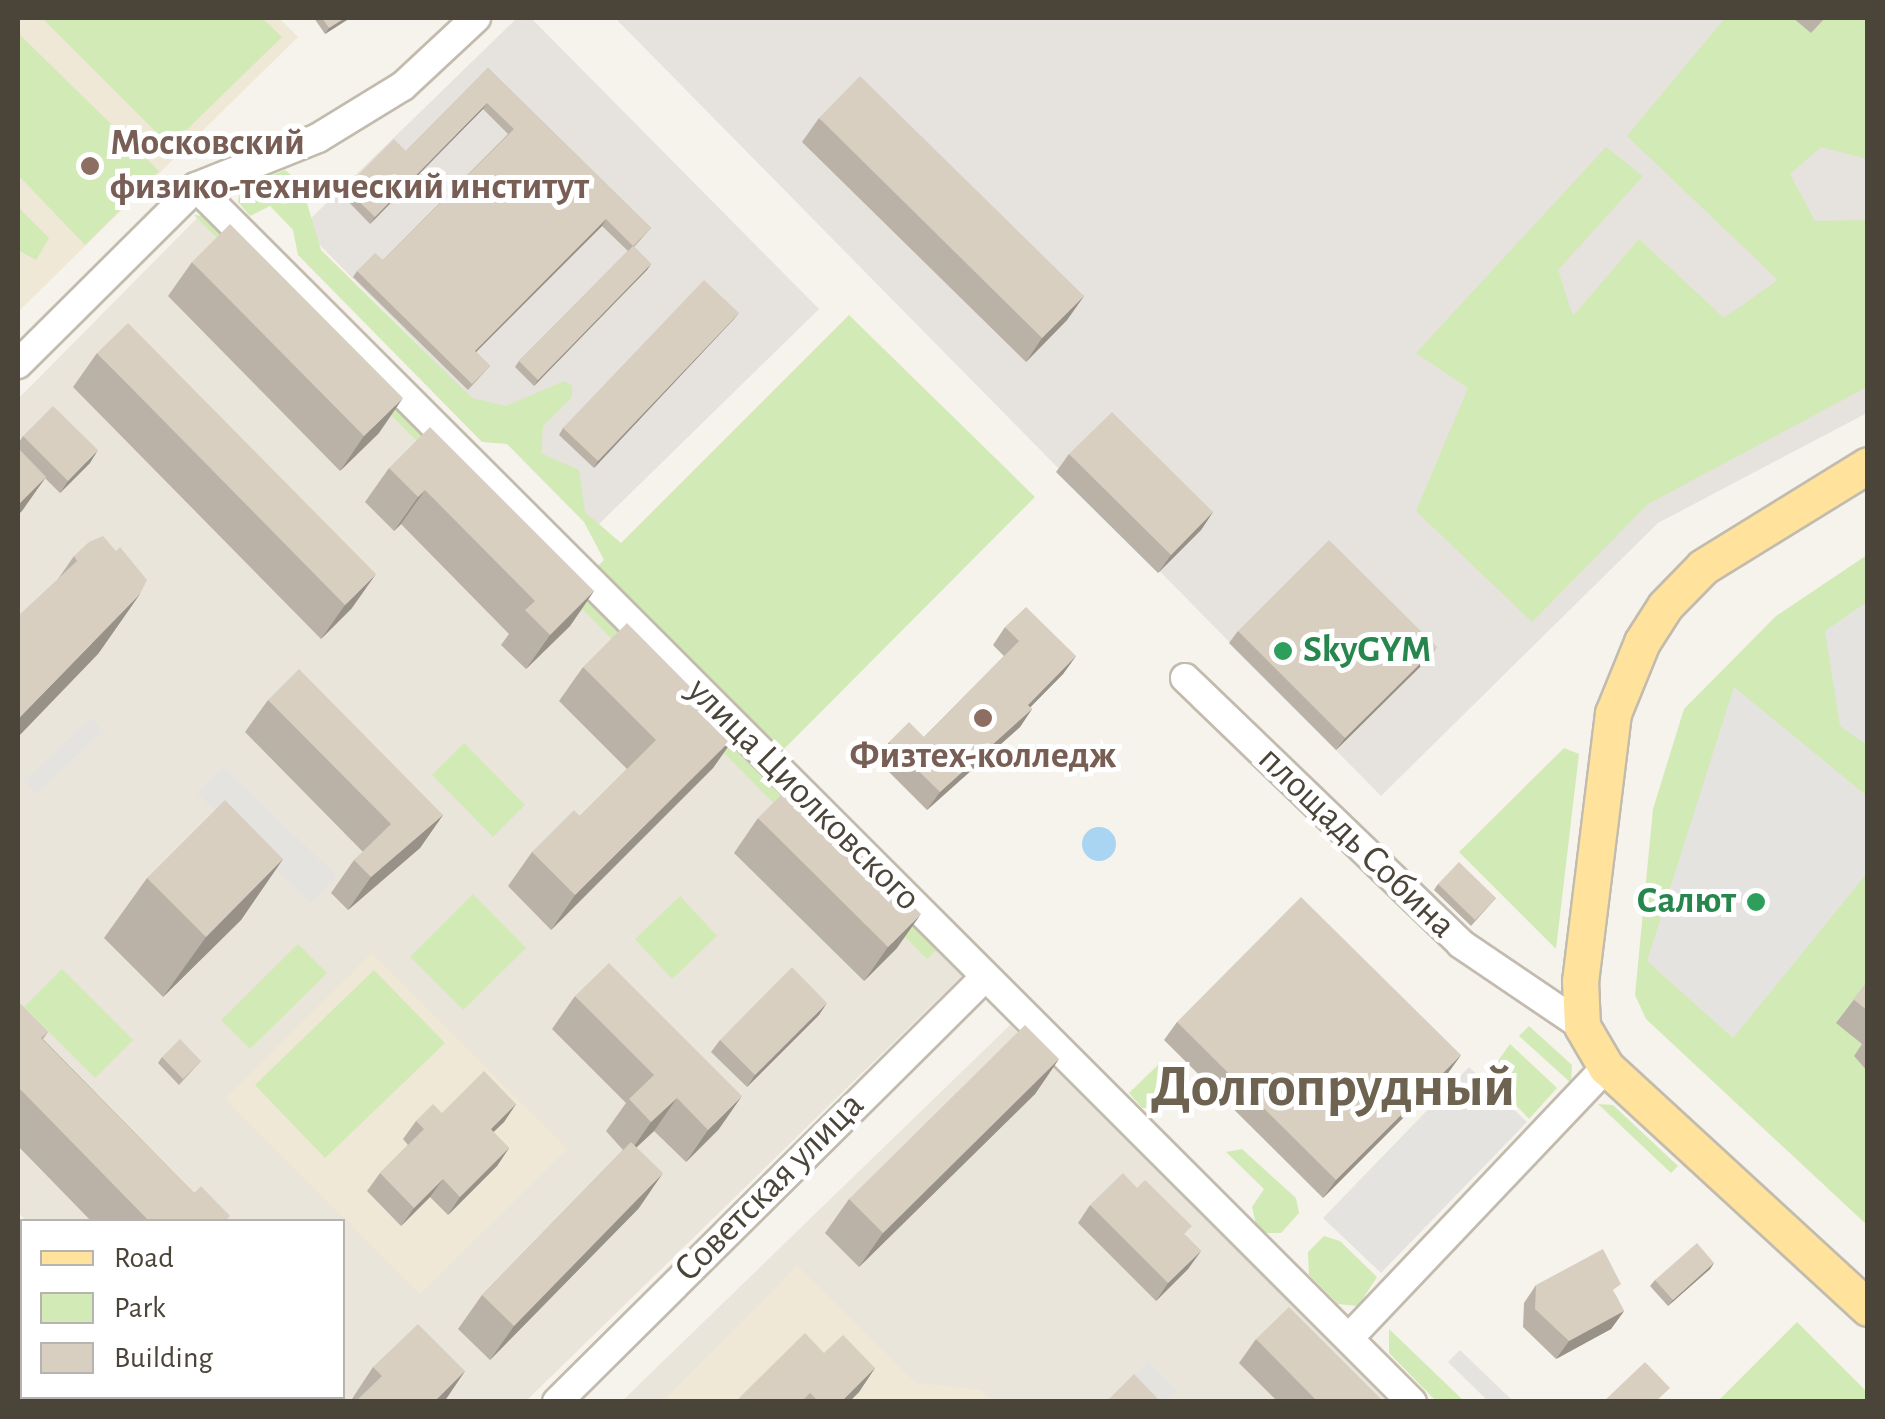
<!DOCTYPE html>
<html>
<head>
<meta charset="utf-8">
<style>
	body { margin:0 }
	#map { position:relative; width:1885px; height:1419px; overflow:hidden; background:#f6f3ec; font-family:"Alegreya Sans",sans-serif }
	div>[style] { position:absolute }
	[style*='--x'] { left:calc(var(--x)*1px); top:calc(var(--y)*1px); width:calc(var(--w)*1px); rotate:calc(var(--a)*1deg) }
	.residential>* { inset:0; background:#eae5da }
	.industrial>* { inset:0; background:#e6e2dd }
	.education>* { inset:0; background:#efe8d6 }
	.green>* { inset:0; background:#d2eab5 }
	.parking>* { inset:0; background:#e5e3e0 }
	.water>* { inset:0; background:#a9d4f2 }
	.round { border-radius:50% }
	.roads { filter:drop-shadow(2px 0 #c2bbae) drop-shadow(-2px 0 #c2bbae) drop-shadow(0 2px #c2bbae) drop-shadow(0 -2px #c2bbae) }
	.minor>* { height:28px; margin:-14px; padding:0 14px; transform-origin:14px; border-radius:14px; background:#fff }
	.major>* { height:35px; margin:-17.5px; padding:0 17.5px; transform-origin:17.5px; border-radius:17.5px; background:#ffe39c }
	.wall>* { inset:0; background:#bab2a6 }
	.shaded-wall>* { inset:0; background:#979187 }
	.building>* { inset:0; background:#d8cfc1 }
	.dots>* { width:28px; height:28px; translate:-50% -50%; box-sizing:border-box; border:5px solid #fff; border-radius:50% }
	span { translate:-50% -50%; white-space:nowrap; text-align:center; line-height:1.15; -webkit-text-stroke:10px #fff; paint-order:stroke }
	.education-label { font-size:38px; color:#785e54; font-weight:700 }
	.left { translate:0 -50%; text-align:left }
	.leisure-label { font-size:38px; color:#27864d; font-weight:700 }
	.right { translate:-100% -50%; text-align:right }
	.street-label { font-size:38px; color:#4b4439 }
	.town-label { font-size:58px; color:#6e6250; font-weight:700 }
	.frame { position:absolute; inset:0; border:20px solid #4b4439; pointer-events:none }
	.legend { position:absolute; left:20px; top:1219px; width:325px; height:180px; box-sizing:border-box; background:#fff; border:2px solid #b7b4b0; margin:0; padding:12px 18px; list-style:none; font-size:30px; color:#4b4439 }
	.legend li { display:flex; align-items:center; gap:20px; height:50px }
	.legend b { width:50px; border:2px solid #b7b4b0 }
</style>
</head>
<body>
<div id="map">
	<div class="residential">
		<i style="clip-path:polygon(208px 207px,970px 968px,526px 1401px,207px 1401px,202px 1397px,342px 1396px,342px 1222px,27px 1222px,18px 1212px,18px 399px)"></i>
		<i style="clip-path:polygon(1010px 1025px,1390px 1401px,621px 1402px)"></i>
	</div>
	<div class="industrial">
		<i style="clip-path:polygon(517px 18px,531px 18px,819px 309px,597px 526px,302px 227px)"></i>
		<i style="clip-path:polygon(615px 18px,1867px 18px,1867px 413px,1658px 523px,1381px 796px)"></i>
	</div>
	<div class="education">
		<i style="clip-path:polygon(18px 18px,279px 18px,298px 37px,18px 312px)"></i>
		<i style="clip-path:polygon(372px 953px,567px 1149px,420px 1294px,225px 1099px)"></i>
		<i style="clip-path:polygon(797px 1266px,916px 1383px,981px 1390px,993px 1401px,662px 1402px)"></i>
	</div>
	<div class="green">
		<i style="clip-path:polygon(42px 18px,262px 18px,282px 37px,170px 146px)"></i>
		<i style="clip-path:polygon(1725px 18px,1867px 18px,1867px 159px,1821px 147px,1790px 174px,1815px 221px,1867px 220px,1867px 387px,1648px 504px,1532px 622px,1416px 511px,1468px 388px,1416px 353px,1606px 147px,1643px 176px,1558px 270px,1573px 316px,1639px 239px,1724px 318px,1778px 280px,1627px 136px)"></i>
		<i style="clip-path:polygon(18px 33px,159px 171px,85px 245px,18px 175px)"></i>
		<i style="clip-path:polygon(285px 170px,301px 183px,321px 250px,472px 398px,506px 406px,564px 381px,572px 386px,572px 397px,543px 426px,541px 453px,579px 470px,585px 512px,621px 543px,849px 315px,1035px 497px,779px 754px,598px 566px,604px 560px,584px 522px,507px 444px,482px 442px,298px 255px,293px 230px,270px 206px,250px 216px,238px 202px,241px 187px)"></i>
		<i style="clip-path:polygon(18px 207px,49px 238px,36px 260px,18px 250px)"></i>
		<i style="clip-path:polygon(194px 215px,211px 217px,940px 946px,927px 959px)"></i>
		<i style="clip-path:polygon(1867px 555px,1867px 1225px,1646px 1019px,1635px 995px,1653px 809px,1684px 709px,1776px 616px)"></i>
		<i style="clip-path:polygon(464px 743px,525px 805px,493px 837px,432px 775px)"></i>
		<i style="clip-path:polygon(1564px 748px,1579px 754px,1556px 949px,1459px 852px)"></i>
		<i style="clip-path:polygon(473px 894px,526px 948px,463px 1010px,410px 957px)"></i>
		<i style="clip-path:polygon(680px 896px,717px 936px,672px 979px,635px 939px)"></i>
		<i style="clip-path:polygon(298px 944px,327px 973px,250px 1049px,221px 1020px)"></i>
		<i style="clip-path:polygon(62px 969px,133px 1040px,95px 1078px,24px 1007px)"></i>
		<i style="clip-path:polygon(374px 970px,445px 1043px,325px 1158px,255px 1085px)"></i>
		<i style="clip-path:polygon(1529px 1026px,1572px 1065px,1571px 1083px,1519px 1036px)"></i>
		<i style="clip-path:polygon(1510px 1044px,1557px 1088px,1529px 1119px,1488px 1075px)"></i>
		<i style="clip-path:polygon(1160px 1063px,1172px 1074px,1175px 1092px,1160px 1108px,1142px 1108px,1129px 1093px)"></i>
		<i style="clip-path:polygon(1598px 1104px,1613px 1105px,1678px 1166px,1671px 1173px)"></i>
		<i style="clip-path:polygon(1242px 1149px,1296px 1198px,1299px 1213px,1281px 1233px,1266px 1233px,1256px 1224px,1252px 1207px,1264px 1189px,1226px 1152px)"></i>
		<i style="clip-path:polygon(1324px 1236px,1340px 1241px,1377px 1277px,1358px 1306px,1338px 1304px,1309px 1275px,1308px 1252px)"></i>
		<i style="clip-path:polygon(1797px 1322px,1867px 1392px,1867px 1401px,1718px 1401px)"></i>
		<i style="clip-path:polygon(1389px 1329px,1464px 1401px,1436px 1401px,1389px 1353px)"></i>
	</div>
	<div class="parking">
		<i style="clip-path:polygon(1867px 602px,1867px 745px,1840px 726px,1825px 631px)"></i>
		<i style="clip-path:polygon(1734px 687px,1867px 796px,1868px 872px,1733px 1038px,1647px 961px)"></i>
		<i style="clip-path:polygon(91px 718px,103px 731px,36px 794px,24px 781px)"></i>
		<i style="clip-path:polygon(223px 766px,337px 876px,310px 903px,197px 793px)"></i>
		<i style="clip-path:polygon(1469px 1067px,1527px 1122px,1381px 1273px,1323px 1218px)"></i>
		<i style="clip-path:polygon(1460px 1350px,1513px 1401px,1488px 1401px,1448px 1362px)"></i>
		<i style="clip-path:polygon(1148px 1361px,1178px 1391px,1167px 1401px,1155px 1401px,1131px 1378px)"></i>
	</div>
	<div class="water">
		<i class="round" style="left:1082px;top:827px;width:34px;height:34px"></i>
	</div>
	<div class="roads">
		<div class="minor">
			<i style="--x:196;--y:187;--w:1719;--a:44.98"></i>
			<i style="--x:18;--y:364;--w:251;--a:-44.8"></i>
			<i style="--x:196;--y:187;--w:131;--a:-21.9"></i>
			<i style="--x:318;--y:138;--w:100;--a:-31.5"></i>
			<i style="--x:403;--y:86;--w:100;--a:-43"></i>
			<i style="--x:1185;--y:678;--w:383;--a:43.9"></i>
			<i style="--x:1461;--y:944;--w:146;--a:34.1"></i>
			<i style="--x:1349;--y:1338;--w:373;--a:-46.5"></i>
			<i style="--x:557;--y:1402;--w:603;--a:-44.8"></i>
		</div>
		<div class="major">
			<i style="--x:1868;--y:465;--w:194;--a:148.3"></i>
			<i style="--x:1703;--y:567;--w:54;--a:134.3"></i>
			<i style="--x:1665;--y:606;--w:43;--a:122.6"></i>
			<i style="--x:1642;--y:642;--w:77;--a:112.2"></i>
			<i style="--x:1613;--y:713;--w:269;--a:97"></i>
			<i style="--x:1580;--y:980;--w:46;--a:87.5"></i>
			<i style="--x:1582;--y:1026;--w:48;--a:59.7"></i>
			<i style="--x:1606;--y:1067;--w:356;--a:42.6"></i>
			<i style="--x:18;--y:1315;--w:6;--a:51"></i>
			<i style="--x:95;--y:1396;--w:8;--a:50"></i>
		</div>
	</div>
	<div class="wall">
		<i style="clip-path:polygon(314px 18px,350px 18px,325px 34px)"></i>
		<i style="clip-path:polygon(1793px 18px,1825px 18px,1811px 33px)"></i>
		<i style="clip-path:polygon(488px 68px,651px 228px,634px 247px,651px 264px,534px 386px,515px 367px,519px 361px,628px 251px,602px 226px,476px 352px,490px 366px,468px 390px,353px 277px,357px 271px,383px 260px,508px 134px,483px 109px,370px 224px,341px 194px,345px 188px,406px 151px)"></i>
		<i style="clip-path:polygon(819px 118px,1084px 296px,1067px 320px,1026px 362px,802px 142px)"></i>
		<i style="clip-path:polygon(192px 262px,379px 433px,340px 471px,168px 296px)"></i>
		<i style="clip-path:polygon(739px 313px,594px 468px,559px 435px,563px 428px)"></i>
		<i style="clip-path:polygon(97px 353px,352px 608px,321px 639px,73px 387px)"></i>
		<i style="clip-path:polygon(23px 436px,90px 463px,60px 493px,45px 478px,18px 515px,18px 444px)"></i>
		<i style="clip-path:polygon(1069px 454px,1213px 512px,1201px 530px,1158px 573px,1056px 472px)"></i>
		<i style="clip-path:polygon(389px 468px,594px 591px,570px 626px,526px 669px,501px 645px,509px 634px,401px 524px,394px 531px,365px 502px)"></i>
		<i style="clip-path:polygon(74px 556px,140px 594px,98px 654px,58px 579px)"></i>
		<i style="clip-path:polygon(1005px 627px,1076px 656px,1063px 674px,1030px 707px,1032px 709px,1020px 727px,927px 810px,877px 760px,889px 742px,924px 737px,1004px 656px,993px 645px)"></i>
		<i style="clip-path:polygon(1238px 631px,1428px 659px,1336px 750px,1229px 643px)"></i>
		<i style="clip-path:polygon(583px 667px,737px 734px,713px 768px,551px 930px,508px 886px,532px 852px,580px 816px,627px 769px,559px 701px)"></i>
		<i style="clip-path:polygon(268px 700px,443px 815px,420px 848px,348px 910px,331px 893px,354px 860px,363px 852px,245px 732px)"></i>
		<i style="clip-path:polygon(758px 818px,897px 948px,864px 981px,734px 853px)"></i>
		<i style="clip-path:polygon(283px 859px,241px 920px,163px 997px,104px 938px,147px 878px)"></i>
		<i style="clip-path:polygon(1438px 884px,1496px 898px,1471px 926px,1434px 890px)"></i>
		<i style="clip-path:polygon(1868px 981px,1868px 1072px,1854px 1056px,1862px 1044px,1836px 1023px)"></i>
		<i style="clip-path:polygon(575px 996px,719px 1129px,686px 1162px,654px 1131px,636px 1148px,639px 1208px,490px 1360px,458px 1329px,482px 1295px,623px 1150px,606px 1131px,626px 1103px,552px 1029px)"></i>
		<i style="clip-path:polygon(18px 1002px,48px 1032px,43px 1039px,194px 1193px,226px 1222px,92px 1222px,18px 1146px)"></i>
		<i style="clip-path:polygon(819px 1015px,747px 1087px,711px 1052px,720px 1040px)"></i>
		<i style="clip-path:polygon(1177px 1022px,1461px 1055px,1448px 1073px,1323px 1198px,1164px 1040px)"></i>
		<i style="clip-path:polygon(162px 1057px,201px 1061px,179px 1085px,158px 1063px)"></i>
		<i style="clip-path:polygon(1059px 1059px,1035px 1094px,859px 1267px,825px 1233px,849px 1199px)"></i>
		<i style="clip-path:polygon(516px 1104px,504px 1122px,493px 1132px,509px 1148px,497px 1166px,448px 1215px,430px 1197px,401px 1226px,367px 1191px,380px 1173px,408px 1145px,403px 1139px,416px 1121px,442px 1113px)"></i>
		<i style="clip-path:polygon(1090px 1205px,1185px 1235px,1201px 1251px,1188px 1269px,1156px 1301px,1078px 1223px)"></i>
		<i style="clip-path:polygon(1714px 1263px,1710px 1269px,1668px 1306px,1650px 1286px,1655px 1280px)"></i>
		<i style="clip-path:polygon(1536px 1285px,1615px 1294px,1624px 1311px,1611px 1329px,1556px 1359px,1523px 1327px,1524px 1303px)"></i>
		<i style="clip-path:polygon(1256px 1339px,1384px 1402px,1278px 1402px,1239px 1363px)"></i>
		<i style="clip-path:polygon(824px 1353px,875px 1368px,859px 1392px,849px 1402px,735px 1402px)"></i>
		<i style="clip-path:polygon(373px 1367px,465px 1371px,444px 1402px,350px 1402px)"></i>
		<i style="clip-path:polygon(216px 1396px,342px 1396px,349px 1402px,220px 1402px)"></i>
	</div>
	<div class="shaded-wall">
		<i style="clip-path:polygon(345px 18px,350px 18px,325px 34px,329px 28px)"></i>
		<i style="clip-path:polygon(487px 103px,483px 109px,370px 224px,375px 217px)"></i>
		<i style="clip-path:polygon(606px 219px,602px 226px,471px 357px,475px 351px)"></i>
		<i style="clip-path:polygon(651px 264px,647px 270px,534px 386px,538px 380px)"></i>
		<i style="clip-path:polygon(1084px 296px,1067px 320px,1026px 362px,1042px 338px)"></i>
		<i style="clip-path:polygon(739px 313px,734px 319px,594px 468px,598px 461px)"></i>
		<i style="clip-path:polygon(403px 398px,379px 433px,340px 471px,364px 436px)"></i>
		<i style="clip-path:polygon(98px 450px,90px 463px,60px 493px,68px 481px)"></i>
		<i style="clip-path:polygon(46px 477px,22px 511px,18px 515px,18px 505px)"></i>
		<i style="clip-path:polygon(425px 490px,401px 524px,394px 531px,418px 497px)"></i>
		<i style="clip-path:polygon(1213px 512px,1201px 530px,1158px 573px,1171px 555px)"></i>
		<i style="clip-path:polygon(376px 574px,352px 608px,321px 639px,345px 605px)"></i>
		<i style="clip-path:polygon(594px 591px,570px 626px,526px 669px,550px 635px)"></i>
		<i style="clip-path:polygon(140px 594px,98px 654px,18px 737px,18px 719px)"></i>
		<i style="clip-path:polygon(1437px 647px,1428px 659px,1336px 750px,1345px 738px)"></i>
		<i style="clip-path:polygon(1076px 656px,1063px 674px,1015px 723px,1028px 705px)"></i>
		<i style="clip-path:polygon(1032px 709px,1020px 727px,927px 810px,940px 792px)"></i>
		<i style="clip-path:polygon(737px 734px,713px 768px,551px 930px,575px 895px)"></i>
		<i style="clip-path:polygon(443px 815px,420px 848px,348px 910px,371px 877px)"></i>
		<i style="clip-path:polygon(283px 859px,241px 920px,163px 997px,206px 937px)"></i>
		<i style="clip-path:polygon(921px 914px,897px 948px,864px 981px,888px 947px)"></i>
		<i style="clip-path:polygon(827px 1003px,819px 1015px,747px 1087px,755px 1075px)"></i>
		<i style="clip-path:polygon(1461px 1055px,1448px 1073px,1323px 1198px,1336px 1180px)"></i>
		<i style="clip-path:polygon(1059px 1059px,1035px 1094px,859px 1267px,883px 1233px)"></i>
		<i style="clip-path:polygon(742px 1096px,719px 1129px,686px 1162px,708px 1130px)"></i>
		<i style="clip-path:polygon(677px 1098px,654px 1131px,628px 1155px,651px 1122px)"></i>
		<i style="clip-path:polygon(516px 1104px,504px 1122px,478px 1147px,491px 1129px)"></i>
		<i style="clip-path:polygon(509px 1148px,497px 1166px,448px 1215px,460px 1197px)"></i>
		<i style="clip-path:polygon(663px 1173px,639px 1208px,490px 1360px,514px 1326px)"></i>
		<i style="clip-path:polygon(443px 1179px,430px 1197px,401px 1226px,414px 1208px)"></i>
		<i style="clip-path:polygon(1201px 1251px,1188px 1269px,1156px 1301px,1168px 1283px)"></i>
		<i style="clip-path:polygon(1714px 1263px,1710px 1269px,1668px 1306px,1673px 1300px)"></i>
		<i style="clip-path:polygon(1624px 1311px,1611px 1329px,1556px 1359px,1569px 1341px)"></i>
		<i style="clip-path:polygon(875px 1368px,859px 1392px,849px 1402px,841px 1402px)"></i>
		<i style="clip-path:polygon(465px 1371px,444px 1402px,434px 1402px)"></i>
	</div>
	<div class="building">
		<i style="clip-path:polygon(322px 18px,345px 18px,329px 28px)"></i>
		<i style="clip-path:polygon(488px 68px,651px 228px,633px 246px,606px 219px,475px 351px,490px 366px,472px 384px,357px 271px,375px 253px,383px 260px,514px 129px,487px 103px,375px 217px,345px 188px,394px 139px,406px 151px)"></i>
		<i style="clip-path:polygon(860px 76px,1084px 296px,1042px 338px,819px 118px)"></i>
		<i style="clip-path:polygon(230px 224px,403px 398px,364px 436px,192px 262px)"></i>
		<i style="clip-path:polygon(633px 246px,651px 264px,538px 380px,519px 361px)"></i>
		<i style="clip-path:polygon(704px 280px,739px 313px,598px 461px,563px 428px)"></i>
		<i style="clip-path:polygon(128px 323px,376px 574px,345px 605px,97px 353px)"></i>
		<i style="clip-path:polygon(53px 406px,98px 450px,68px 481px,23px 436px)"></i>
		<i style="clip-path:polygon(1112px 412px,1213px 512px,1171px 555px,1069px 454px)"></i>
		<i style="clip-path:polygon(430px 427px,594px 591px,550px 635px,525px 610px,535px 601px,425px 490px,418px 497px,389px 468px)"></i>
		<i style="clip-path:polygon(18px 448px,46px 477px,18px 505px)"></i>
		<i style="clip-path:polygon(103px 536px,116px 551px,120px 547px,147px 580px,140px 594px,18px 719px,18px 616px,77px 561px,74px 556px,89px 542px)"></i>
		<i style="clip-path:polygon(1329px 540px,1437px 647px,1345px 738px,1238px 631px)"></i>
		<i style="clip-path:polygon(1026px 607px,1076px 656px,1028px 705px,1032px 709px,940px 792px,889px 742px,909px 722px,924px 737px,1019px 641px,1005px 627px)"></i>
		<i style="clip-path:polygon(627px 623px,737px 734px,575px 895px,532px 852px,574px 810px,580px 816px,656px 740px,583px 667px)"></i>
		<i style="clip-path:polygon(299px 669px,443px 815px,371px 877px,354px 860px,391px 824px,268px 700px)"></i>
		<i style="clip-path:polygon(791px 785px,921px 914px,888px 947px,758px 818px)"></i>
		<i style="clip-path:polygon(225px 800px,283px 859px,206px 937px,147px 878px)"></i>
		<i style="clip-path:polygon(1459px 862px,1496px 898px,1475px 920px,1438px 884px)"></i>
		<i style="clip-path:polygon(1301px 897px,1461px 1055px,1336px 1180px,1177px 1022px)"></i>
		<i style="clip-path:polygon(609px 963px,742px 1096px,708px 1130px,677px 1098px,651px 1122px,629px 1099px,654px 1075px,575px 996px)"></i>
		<i style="clip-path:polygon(792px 967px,827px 1003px,755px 1075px,720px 1040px)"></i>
		<i style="clip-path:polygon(1868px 981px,1868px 1011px,1853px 999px)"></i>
		<i style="clip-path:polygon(18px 1001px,48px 1032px,41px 1038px,194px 1193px,201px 1186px,230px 1216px,224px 1222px,150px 1222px,18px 1087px)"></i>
		<i style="clip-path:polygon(1025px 1025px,1059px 1059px,883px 1233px,849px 1199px)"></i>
		<i style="clip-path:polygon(180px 1039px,201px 1061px,183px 1079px,162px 1057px)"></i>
		<i style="clip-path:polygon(484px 1071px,516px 1104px,491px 1129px,509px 1148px,460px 1197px,443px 1179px,414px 1208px,380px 1173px,424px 1129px,416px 1121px,433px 1104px,442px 1113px)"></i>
		<i style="clip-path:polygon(631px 1142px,663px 1173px,514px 1326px,482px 1295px)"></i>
		<i style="clip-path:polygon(1123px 1173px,1137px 1188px,1145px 1180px,1192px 1226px,1184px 1234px,1201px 1251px,1168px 1283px,1090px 1205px)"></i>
		<i style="clip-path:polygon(1697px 1243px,1714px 1263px,1673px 1300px,1655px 1280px)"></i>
		<i style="clip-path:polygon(1603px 1249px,1621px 1284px,1613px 1290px,1624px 1311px,1569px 1341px,1535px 1309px,1536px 1285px)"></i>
		<i style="clip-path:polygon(1289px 1307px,1384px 1402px,1318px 1402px,1256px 1339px)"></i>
		<i style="clip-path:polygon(418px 1324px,465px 1371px,434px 1402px,355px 1402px,382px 1376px,373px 1367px)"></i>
		<i style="clip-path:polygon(805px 1333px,824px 1353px,843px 1335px,875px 1368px,841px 1402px,819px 1402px,810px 1393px,801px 1402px,735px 1402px)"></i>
		<i style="clip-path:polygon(1645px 1362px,1670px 1388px,1655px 1402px,1603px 1402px)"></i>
		<i style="clip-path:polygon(1134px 1374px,1161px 1402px,1106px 1402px)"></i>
		<i style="clip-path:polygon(342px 1395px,349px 1402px,278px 1402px,273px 1396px,342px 1396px)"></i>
		<i style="clip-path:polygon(26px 1396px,71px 1396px,76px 1402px,21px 1402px)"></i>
	</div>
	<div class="dots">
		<i style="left:90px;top:166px;background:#8d6e63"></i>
		<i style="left:1283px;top:651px;background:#2e9e5b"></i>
		<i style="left:983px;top:718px;background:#8d6e63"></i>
		<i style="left:1756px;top:902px;background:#2e9e5b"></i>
	</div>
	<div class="education-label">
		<span class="left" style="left:110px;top:166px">Московский<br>физико-технический институт</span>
		<span style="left:983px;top:757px">Физтех-колледж</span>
	</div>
	<div class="leisure-label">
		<span class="left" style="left:1303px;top:651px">SkyGYM</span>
		<span class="right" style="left:1736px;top:902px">Салют</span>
	</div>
	<div class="street-label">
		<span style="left:803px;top:795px;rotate:45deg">улица Циолковского</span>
		<span style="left:1356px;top:843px;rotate:44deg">площадь Собина</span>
		<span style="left:770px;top:1188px;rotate:-45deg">Советская улица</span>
	</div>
	<div class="town-label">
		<span style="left:1333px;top:1088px">Долгопрудный</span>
	</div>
	<div class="frame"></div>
	<ul class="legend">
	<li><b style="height:12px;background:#ffe39c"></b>Road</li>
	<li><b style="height:28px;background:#d2eab5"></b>Park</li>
	<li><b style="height:28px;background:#d8cfc1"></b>Building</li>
	</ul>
</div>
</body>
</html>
